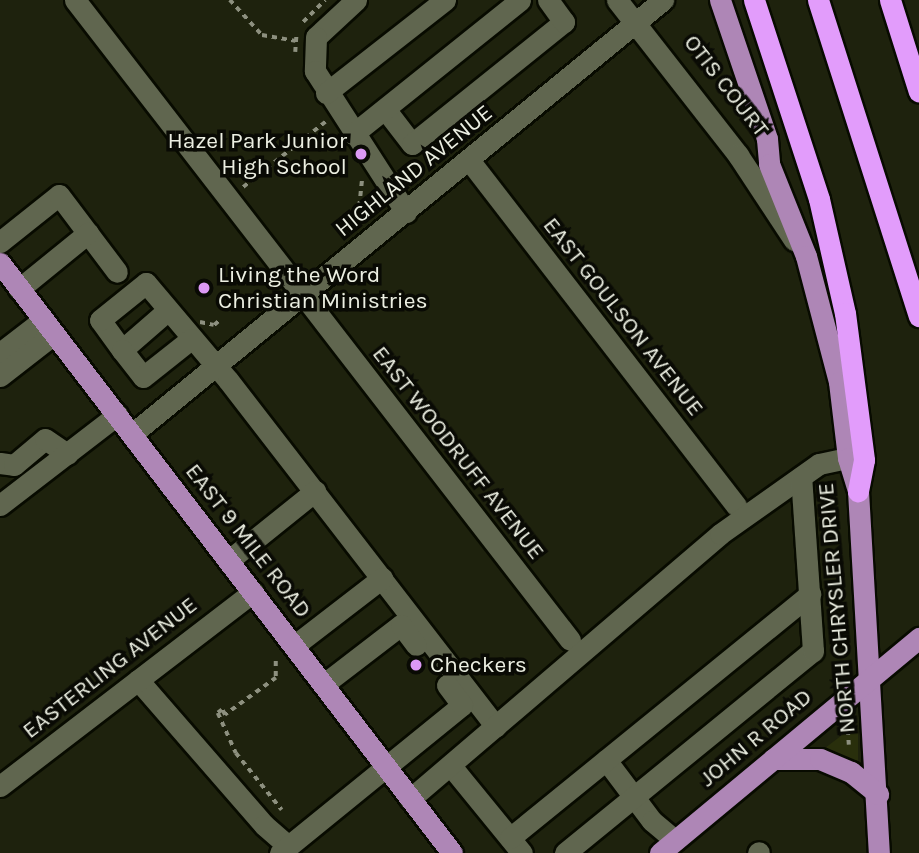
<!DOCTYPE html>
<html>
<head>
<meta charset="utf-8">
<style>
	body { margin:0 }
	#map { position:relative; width:919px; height:853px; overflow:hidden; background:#1e220d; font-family:Karla,sans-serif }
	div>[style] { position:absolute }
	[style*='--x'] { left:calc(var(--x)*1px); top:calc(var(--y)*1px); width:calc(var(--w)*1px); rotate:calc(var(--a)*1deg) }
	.green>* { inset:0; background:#292f0c }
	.path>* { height:3.5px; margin-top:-1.75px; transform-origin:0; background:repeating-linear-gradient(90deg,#8d907f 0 5px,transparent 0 10px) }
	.roads { filter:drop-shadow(2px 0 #080b00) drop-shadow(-2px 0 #080b00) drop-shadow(0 2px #080b00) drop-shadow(0 -2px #080b00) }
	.minor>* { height:21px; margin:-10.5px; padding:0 10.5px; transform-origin:10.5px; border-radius:10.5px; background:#60664f }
	.major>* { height:21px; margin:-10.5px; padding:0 10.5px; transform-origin:10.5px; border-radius:10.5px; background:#ae86b6 }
	.highway>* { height:21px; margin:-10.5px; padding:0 10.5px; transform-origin:10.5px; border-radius:10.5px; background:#e29cfb }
	.dots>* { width:19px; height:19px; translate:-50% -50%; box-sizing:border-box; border:4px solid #090a04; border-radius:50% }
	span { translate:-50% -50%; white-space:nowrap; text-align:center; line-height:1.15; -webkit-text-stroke:7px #090a04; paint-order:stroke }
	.street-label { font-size:23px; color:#ecefe2 }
	.poi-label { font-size:23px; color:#ecefe2 }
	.right { translate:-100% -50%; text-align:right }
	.left { translate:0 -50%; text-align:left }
</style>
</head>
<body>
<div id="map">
	<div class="green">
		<i style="clip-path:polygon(854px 726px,858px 727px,858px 765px,825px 748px)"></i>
	</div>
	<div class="path">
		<i style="--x:230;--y:0;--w:47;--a:47.6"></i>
		<i style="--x:262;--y:35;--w:34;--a:10"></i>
		<i style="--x:303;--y:22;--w:31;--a:-45"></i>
		<i style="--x:295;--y:52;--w:16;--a:-86"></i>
		<i style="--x:243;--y:187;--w:105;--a:-38.4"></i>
		<i style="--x:357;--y:226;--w:48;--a:-84.1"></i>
		<i style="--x:200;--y:322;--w:14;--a:12"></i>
		<i style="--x:214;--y:325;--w:9;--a:-41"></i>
		<i style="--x:276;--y:661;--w:17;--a:90"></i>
		<i style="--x:276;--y:678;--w:63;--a:144"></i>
		<i style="--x:225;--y:715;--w:6;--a:-121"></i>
		<i style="--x:222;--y:710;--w:5;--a:143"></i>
		<i style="--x:218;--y:713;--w:44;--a:65.8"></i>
		<i style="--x:236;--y:753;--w:73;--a:51.1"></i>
		<i style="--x:848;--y:730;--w:15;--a:86"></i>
	</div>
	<div class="roads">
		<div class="minor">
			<i style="--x:75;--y:0;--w:809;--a:52.28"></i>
			<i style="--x:356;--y:0;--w:54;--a:137.2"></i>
			<i style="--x:316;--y:37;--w:34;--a:92"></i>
			<i style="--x:315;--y:71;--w:168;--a:57.2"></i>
			<i style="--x:617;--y:0;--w:197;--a:52"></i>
			<i style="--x:738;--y:155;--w:102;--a:56.6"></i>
			<i style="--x:326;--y:93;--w:151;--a:-38"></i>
			<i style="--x:385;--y:109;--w:44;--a:52.4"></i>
			<i style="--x:412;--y:144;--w:195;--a:-38.8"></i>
			<i style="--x:564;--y:22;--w:27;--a:-126"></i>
			<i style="--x:353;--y:134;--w:214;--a:-38.7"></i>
			<i style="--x:469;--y:160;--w:437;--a:52.3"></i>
			<i style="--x:0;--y:242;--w:75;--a:-38.5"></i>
			<i style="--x:59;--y:195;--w:96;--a:53"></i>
			<i style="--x:19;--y:289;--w:89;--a:-39.1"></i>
			<i style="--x:168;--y:310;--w:61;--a:139"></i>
			<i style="--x:122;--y:350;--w:37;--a:-126"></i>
			<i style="--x:100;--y:320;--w:59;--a:-38.8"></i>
			<i style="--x:146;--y:283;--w:127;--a:49.8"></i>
			<i style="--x:228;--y:380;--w:438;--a:52.3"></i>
			<i style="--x:122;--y:350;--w:34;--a:52"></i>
			<i style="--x:143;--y:377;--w:61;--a:-38.4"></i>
			<i style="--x:0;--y:353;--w:54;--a:-37.5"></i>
			<i style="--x:0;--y:376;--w:68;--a:-37.9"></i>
			<i style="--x:132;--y:434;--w:686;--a:-39.26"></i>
			<i style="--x:0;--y:463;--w:14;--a:8"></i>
			<i style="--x:14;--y:465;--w:40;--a:-40"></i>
			<i style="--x:45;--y:439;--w:27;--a:34"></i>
			<i style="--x:0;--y:505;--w:148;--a:-37.6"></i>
			<i style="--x:228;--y:561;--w:112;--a:-38.8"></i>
			<i style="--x:295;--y:645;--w:110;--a:-37.6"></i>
			<i style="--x:138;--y:680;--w:192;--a:49"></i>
			<i style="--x:264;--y:825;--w:32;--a:41"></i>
			<i style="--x:324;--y:684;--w:97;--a:-37.5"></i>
			<i style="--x:401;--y:625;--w:25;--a:53"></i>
			<i style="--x:606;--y:760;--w:76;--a:53"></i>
			<i style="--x:652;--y:821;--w:30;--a:40"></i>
			<i style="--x:451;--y:766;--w:112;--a:50.8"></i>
			<i style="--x:0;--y:786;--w:319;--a:-37.5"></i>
			<i style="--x:410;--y:799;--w:408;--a:-40.5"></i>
			<i style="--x:720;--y:534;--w:121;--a:-35.3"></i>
			<i style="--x:819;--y:464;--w:30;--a:-12"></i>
			<i style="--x:510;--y:838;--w:387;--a:-39.1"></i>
			<i style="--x:280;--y:853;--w:235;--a:-39.1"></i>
			<i style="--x:462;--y:705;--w:25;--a:-127"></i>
			<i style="--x:565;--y:853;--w:320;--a:-39.2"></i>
			<i style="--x:813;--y:651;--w:174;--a:-93.9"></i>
			<i style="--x:758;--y:853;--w:1;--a:-45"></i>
		</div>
		<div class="major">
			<i style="--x:720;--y:0;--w:147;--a:71.3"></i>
			<i style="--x:767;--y:139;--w:25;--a:85"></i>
			<i style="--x:769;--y:164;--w:99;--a:68.1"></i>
			<i style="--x:806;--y:256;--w:130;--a:75.3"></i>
			<i style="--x:839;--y:382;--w:77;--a:83.2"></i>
			<i style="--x:848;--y:458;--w:34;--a:73"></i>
			<i style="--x:858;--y:491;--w:363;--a:86.7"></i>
			<i style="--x:0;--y:263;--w:743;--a:52.54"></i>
			<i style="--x:773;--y:759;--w:47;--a:0"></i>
			<i style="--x:820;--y:759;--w:34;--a:23"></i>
			<i style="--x:851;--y:772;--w:35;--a:39"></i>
			<i style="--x:660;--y:853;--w:337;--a:-39.7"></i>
		</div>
		<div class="highway">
			<i style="--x:754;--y:0;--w:209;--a:71.9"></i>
			<i style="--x:819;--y:199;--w:117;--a:77.2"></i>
			<i style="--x:845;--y:313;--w:148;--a:82.6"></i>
			<i style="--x:864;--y:460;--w:32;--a:101"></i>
			<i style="--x:818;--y:0;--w:332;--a:72.3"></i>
			<i style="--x:890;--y:0;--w:96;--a:72.5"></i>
		</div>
	</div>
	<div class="dots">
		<i style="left:361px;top:154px;background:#dc99f4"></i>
		<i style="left:204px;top:288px;background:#dc99f4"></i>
		<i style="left:416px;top:665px;background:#dc99f4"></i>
	</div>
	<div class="street-label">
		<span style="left:726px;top:86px;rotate:52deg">OTIS COURT</span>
		<span style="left:414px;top:171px;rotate:-39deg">HIGHLAND AVENUE</span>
		<span style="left:623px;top:317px;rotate:52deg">EAST GOULSON AVENUE</span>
		<span style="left:458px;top:453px;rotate:52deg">EAST WOODRUFF AVENUE</span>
		<span style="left:248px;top:541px;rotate:52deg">EAST 9 MILE ROAD</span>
		<span style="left:837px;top:608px;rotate:-95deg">NORTH CHRYSLER DRIVE</span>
		<span style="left:110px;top:668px;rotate:-38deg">EASTERLING AVENUE</span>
		<span style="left:756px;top:738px;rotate:-40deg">JOHN R ROAD</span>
	</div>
	<div class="poi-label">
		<span class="right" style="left:347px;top:154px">Hazel Park Junior<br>High School</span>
		<span class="left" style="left:218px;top:288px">Living the Word<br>Christian Ministries</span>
		<span class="left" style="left:430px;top:665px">Checkers</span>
	</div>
</div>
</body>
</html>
